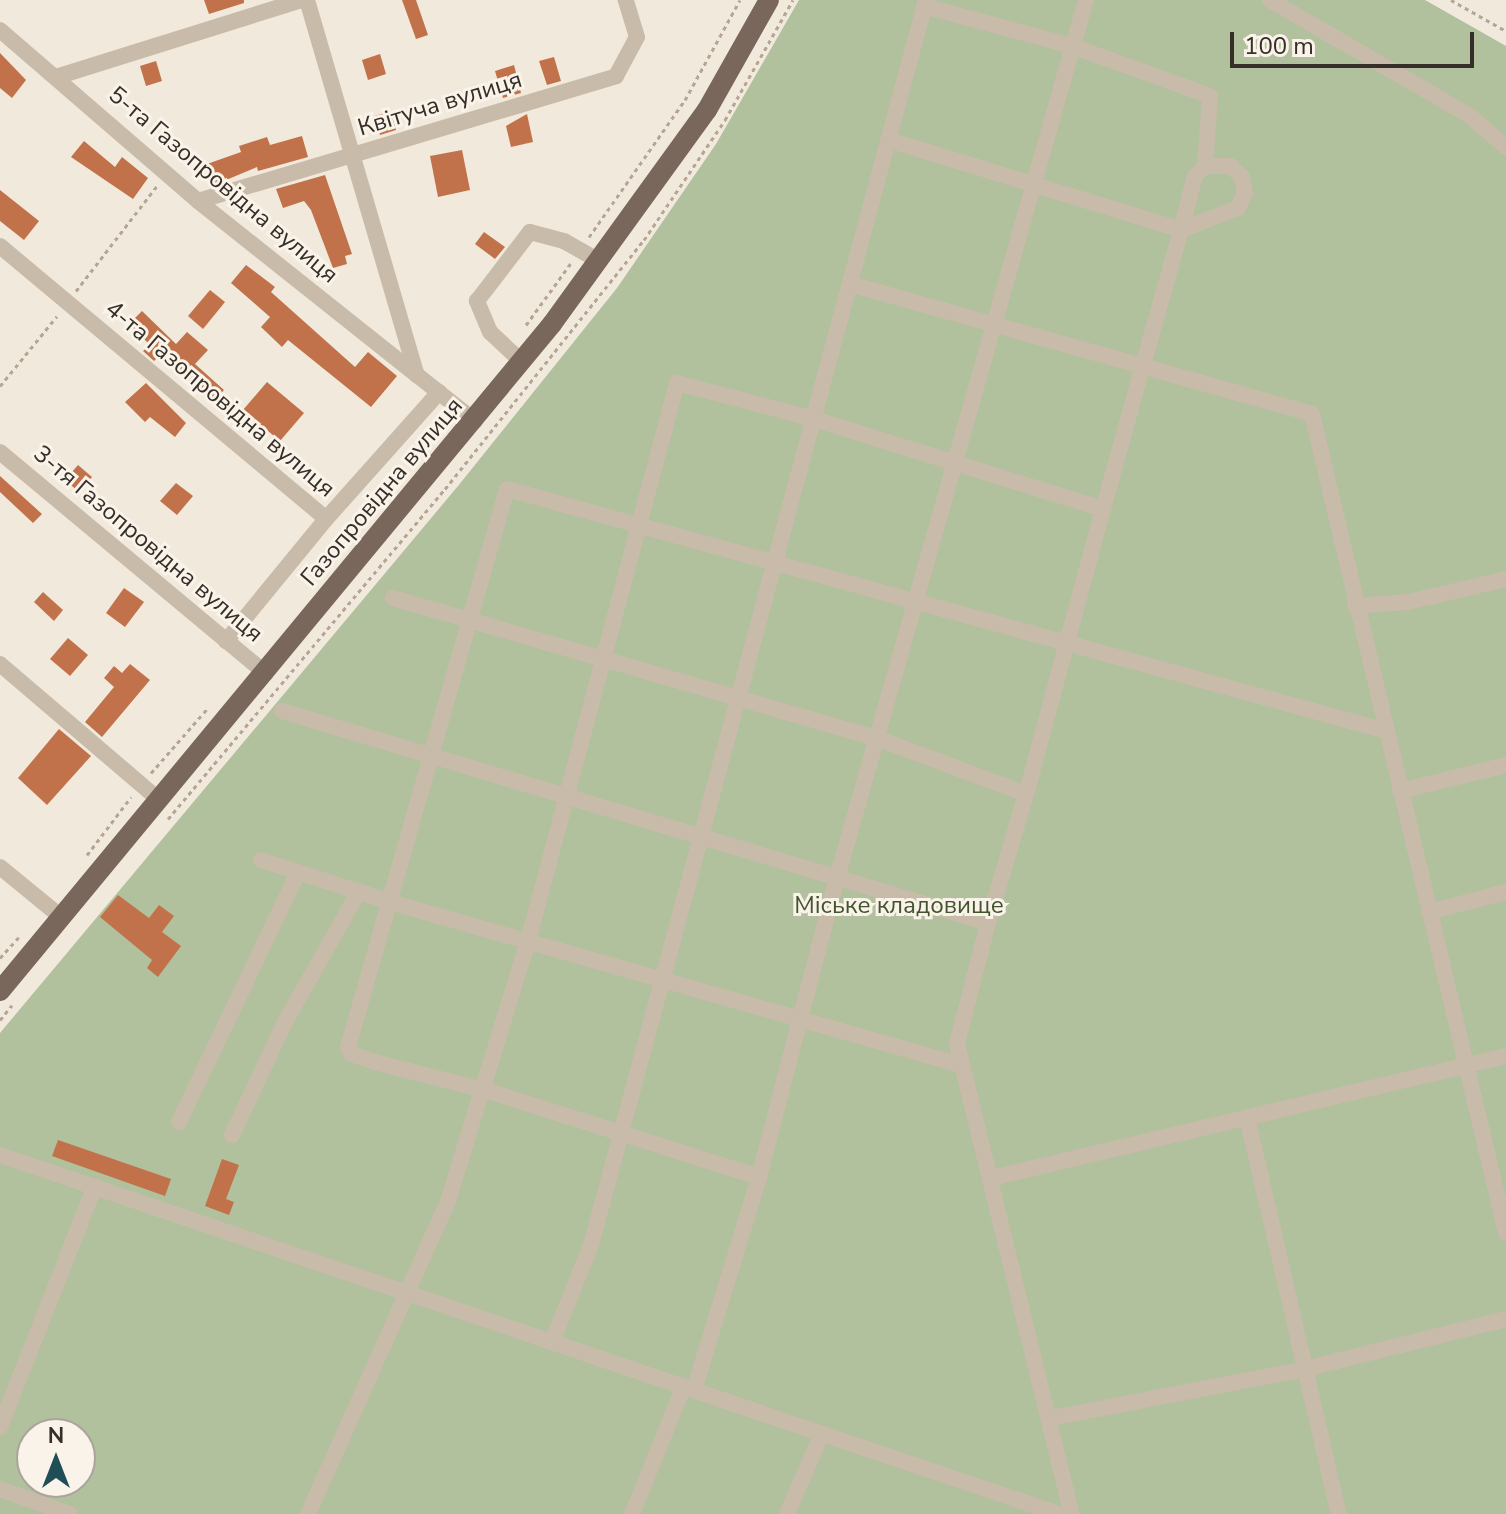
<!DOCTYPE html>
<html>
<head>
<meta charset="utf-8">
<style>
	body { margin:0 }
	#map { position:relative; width:1506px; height:1514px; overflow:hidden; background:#f1e9dc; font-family:"Nunito Sans",sans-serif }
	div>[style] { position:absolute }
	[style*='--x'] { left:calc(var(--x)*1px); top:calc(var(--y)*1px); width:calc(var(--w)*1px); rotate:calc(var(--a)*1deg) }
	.green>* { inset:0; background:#b1c09d }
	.building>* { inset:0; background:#c2724a }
	.path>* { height:3px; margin-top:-1.5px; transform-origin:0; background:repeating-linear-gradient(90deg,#b5a593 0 4px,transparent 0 8px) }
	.minor>* { height:16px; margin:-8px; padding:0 8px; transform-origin:8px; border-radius:8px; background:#c9bba9 }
	.major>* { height:20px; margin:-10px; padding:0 10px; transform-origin:10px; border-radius:10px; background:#78675a }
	span { translate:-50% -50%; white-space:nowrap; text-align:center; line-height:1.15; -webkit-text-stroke:6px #f9f3e9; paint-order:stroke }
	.street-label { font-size:24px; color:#362e28 }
	.park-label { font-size:24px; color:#42542d }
	.north { position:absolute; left:16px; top:1418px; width:80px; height:80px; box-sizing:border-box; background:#f9f3e9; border:2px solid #aba49c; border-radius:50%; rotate:0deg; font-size:22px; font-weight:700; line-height:32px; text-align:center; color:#362e28 }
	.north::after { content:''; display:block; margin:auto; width:28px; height:36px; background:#1f4e57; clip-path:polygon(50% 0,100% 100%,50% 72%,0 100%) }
	.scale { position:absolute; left:1230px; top:32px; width:244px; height:36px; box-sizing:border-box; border:4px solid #362e28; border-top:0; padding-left:10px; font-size:24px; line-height:28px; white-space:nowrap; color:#362e28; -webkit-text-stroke:6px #f9f3e9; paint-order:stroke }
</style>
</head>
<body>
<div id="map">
	<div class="green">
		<i style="clip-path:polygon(evenodd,799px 0,1425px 0,1506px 46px,1506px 1514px,0 1514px,0 1033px,458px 486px,617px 288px,716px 144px,799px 0,32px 1434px,80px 1434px,80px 1482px,32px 1482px,32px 1434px)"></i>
	</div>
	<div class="building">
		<i style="clip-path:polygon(204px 0,244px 0,244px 3px,209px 14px)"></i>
		<i style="clip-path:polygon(402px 0,416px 0,428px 35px,416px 39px)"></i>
		<i style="clip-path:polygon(0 53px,26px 80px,12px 98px,0 88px)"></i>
		<i style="clip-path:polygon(380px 54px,386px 74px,368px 80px,362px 60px)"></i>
		<i style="clip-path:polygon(554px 57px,561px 81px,547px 85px,539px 61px)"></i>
		<i style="clip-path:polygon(156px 61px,162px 81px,146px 86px,140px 66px)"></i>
		<i style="clip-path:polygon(514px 65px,521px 93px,503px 98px,495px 71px)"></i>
		<i style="clip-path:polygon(391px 111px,396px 130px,380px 135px,375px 116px)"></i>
		<i style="clip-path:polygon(527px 114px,533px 142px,511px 147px,506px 126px)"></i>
		<i style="clip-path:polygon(302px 136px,308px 157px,258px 171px,257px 167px,214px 185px,207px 164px,241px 152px,239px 146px,267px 137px,270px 145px)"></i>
		<i style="clip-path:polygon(84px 141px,115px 167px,122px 157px,148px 178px,133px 199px,71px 157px)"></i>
		<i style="clip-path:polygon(462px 150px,470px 190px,438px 197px,430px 156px)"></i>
		<i style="clip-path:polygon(325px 175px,352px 254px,345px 256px,347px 264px,333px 268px,311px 210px,304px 201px,283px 208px,276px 189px)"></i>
		<i style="clip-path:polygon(0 190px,39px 221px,24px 240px,0 221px)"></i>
		<i style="clip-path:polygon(484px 232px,505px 247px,495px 259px,475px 244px)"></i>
		<i style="clip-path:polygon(246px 265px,275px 287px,271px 292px,355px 367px,368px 352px,397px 376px,371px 407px,288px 340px,282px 347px,261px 327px,270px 317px,231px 283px)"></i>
		<i style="clip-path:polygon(210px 290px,225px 302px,203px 329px,188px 316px)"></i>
		<i style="clip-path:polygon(142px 311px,176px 344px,187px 332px,208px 350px,195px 364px,224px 390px,213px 403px,160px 355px,154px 361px,143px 351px,150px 345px,129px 324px)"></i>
		<i style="clip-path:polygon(267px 382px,304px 413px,280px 441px,243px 410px)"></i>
		<i style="clip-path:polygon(146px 383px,186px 423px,175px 437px,150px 417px,145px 422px,125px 402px)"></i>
		<i style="clip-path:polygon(78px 465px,92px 477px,79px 492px,65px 480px)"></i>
		<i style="clip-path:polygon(0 476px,42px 514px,33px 523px,0 492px)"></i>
		<i style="clip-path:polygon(176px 483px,193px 496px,177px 515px,160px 501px)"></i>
		<i style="clip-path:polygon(124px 588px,144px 602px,125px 627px,106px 613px)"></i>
		<i style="clip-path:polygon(43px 592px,63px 610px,54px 621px,34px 602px)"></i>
		<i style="clip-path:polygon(68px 638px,88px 655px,70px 676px,50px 659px)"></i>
		<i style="clip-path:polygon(130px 664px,150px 680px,102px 737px,85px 722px,114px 687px,104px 678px,114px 666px,122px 673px)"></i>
		<i style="clip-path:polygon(59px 729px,91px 756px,47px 805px,18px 778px)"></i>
		<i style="clip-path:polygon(118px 895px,149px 918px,159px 905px,174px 916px,162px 932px,181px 946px,158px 977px,147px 968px,152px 960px,100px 917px)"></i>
		<i style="clip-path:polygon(58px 1140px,171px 1179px,165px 1196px,52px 1156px)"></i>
		<i style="clip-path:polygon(222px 1159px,239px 1165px,226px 1199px,234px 1202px,229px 1215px,205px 1206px)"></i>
	</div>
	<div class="path">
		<i style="--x:1451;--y:0;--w:63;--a:29.4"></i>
		<i style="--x:589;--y:237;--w:167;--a:-55"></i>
		<i style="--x:685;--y:100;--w:114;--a:-61.2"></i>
		<i style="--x:76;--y:291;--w:133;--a:-52.4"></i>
		<i style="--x:526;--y:325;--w:77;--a:-54"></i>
		<i style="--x:0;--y:386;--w:90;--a:-50.8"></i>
		<i style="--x:151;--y:773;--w:85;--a:-48.8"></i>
		<i style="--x:168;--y:819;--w:431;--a:-50"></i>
		<i style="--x:445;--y:489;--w:319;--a:-51.4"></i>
		<i style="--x:644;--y:240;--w:145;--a:-56"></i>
		<i style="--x:725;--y:120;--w:138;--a:-60.5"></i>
		<i style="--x:87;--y:855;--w:73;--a:-52.8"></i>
		<i style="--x:0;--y:958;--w:28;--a:-48"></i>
		<i style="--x:0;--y:1020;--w:19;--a:-51"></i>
	</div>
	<div class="minor">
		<i style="--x:307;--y:0;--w:391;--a:73.7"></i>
		<i style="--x:417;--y:375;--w:74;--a:38.4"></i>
		<i style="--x:1270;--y:0;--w:231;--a:30.1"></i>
		<i style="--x:1470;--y:116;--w:48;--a:40.7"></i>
		<i style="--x:924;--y:6;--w:153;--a:15.1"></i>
		<i style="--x:1072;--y:46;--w:147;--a:19.9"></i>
		<i style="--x:1210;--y:96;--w:70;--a:94.1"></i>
		<i style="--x:0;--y:30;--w:262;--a:40.8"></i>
		<i style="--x:198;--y:201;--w:280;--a:38.5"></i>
		<i style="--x:56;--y:77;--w:258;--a:-17.4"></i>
		<i style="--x:889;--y:140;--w:306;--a:17.1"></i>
		<i style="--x:1181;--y:230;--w:61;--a:-21.1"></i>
		<i style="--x:1238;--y:208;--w:17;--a:-66"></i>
		<i style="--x:1245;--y:192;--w:15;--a:-101"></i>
		<i style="--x:1242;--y:177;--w:16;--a:-137"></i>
		<i style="--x:1230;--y:166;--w:25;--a:180"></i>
		<i style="--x:1205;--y:166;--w:14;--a:135"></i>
		<i style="--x:1195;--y:176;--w:56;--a:104.5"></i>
		<i style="--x:1181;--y:230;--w:140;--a:105.7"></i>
		<i style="--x:1143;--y:365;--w:149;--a:105.5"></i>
		<i style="--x:1103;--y:509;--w:295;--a:105.1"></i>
		<i style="--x:1026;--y:794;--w:134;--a:106.4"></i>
		<i style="--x:988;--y:923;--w:125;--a:104.4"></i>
		<i style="--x:957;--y:1044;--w:484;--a:76.3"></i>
		<i style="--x:198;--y:201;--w:436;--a:-16.6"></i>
		<i style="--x:616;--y:76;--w:44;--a:-61.7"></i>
		<i style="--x:637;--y:37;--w:39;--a:-107"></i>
		<i style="--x:0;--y:246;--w:425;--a:39.9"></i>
		<i style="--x:326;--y:519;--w:158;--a:129.3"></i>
		<i style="--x:850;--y:284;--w:480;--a:15.7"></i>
		<i style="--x:1312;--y:414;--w:842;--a:76.67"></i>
		<i style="--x:522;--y:362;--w:44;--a:-136.8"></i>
		<i style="--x:490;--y:332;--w:34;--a:-113"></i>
		<i style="--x:477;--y:301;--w:87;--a:-52.5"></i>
		<i style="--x:530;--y:232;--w:35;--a:15"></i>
		<i style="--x:564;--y:241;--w:40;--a:29.7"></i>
		<i style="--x:0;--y:452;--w:346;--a:39.8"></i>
		<i style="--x:326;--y:519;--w:170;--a:-48.3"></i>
		<i style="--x:393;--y:598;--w:506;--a:16.18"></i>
		<i style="--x:879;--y:739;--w:157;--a:20.5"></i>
		<i style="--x:1355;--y:606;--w:53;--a:-4.3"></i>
		<i style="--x:1408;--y:602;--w:101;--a:-13.2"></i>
		<i style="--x:0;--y:664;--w:209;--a:40.5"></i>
		<i style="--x:282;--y:711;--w:737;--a:16.71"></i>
		<i style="--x:1400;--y:791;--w:109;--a:-13.8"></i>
		<i style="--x:261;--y:860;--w:139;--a:18"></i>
		<i style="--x:393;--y:903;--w:591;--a:15.92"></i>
		<i style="--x:0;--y:867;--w:79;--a:39.3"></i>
		<i style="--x:1429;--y:912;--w:80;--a:-14.6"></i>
		<i style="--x:1247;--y:1117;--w:408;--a:77"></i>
		<i style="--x:179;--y:1122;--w:276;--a:-64.5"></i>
		<i style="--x:232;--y:1135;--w:125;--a:-64.9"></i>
		<i style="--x:285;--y:1022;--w:148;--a:-60.5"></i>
		<i style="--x:0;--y:1155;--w:1118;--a:18.73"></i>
		<i style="--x:759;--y:1177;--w:288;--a:-162.4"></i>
		<i style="--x:484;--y:1090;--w:109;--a:-165.7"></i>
		<i style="--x:378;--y:1063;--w:28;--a:-161"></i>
		<i style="--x:352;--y:1054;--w:8;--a:-120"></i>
		<i style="--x:348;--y:1047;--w:580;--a:-74.1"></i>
		<i style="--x:507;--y:489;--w:912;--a:15.39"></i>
		<i style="--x:992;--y:1178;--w:528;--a:-13.35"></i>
		<i style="--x:552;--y:1342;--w:105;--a:-68.1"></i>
		<i style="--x:591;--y:1245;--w:1289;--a:-74.94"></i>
		<i style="--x:694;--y:1390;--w:223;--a:-73"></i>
		<i style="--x:759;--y:1177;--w:309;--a:-75.4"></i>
		<i style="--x:837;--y:878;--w:913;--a:-74.17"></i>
		<i style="--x:1051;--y:1418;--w:259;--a:-10.9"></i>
		<i style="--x:1305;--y:1369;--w:207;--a:-14"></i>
		<i style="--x:0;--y:1427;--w:259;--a:-68.5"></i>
		<i style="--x:0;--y:1489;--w:74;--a:19.7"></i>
		<i style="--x:308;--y:1514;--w:343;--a:-65.9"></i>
		<i style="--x:448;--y:1201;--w:272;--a:-72.9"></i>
		<i style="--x:528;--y:941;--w:578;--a:-75.05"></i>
		<i style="--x:677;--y:383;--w:142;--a:14.7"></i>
		<i style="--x:814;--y:419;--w:303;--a:17.3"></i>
		<i style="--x:632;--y:1514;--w:138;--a:-67.9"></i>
		<i style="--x:787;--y:1514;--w:88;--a:-66.6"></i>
	</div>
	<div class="major">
		<i style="--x:0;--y:991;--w:866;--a:-50.39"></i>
		<i style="--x:552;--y:324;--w:264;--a:-54.1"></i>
		<i style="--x:707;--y:110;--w:126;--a:-60.6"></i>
	</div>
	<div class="street-label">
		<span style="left:440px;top:104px;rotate:-17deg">Квітуча вулиця</span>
		<span style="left:223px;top:185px;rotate:40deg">5-та Газопровідна вулиця</span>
		<span style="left:220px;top:399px;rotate:40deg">4-та Газопровідна вулиця</span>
		<span style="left:382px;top:492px;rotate:-50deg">Газопровідна вулиця</span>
		<span style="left:148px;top:544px;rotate:40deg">3-тя Газопровідна вулиця</span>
	</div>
	<div class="park-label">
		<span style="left:899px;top:906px">Міське кладовище</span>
	</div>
	<div class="north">N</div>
	<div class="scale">100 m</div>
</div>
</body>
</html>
